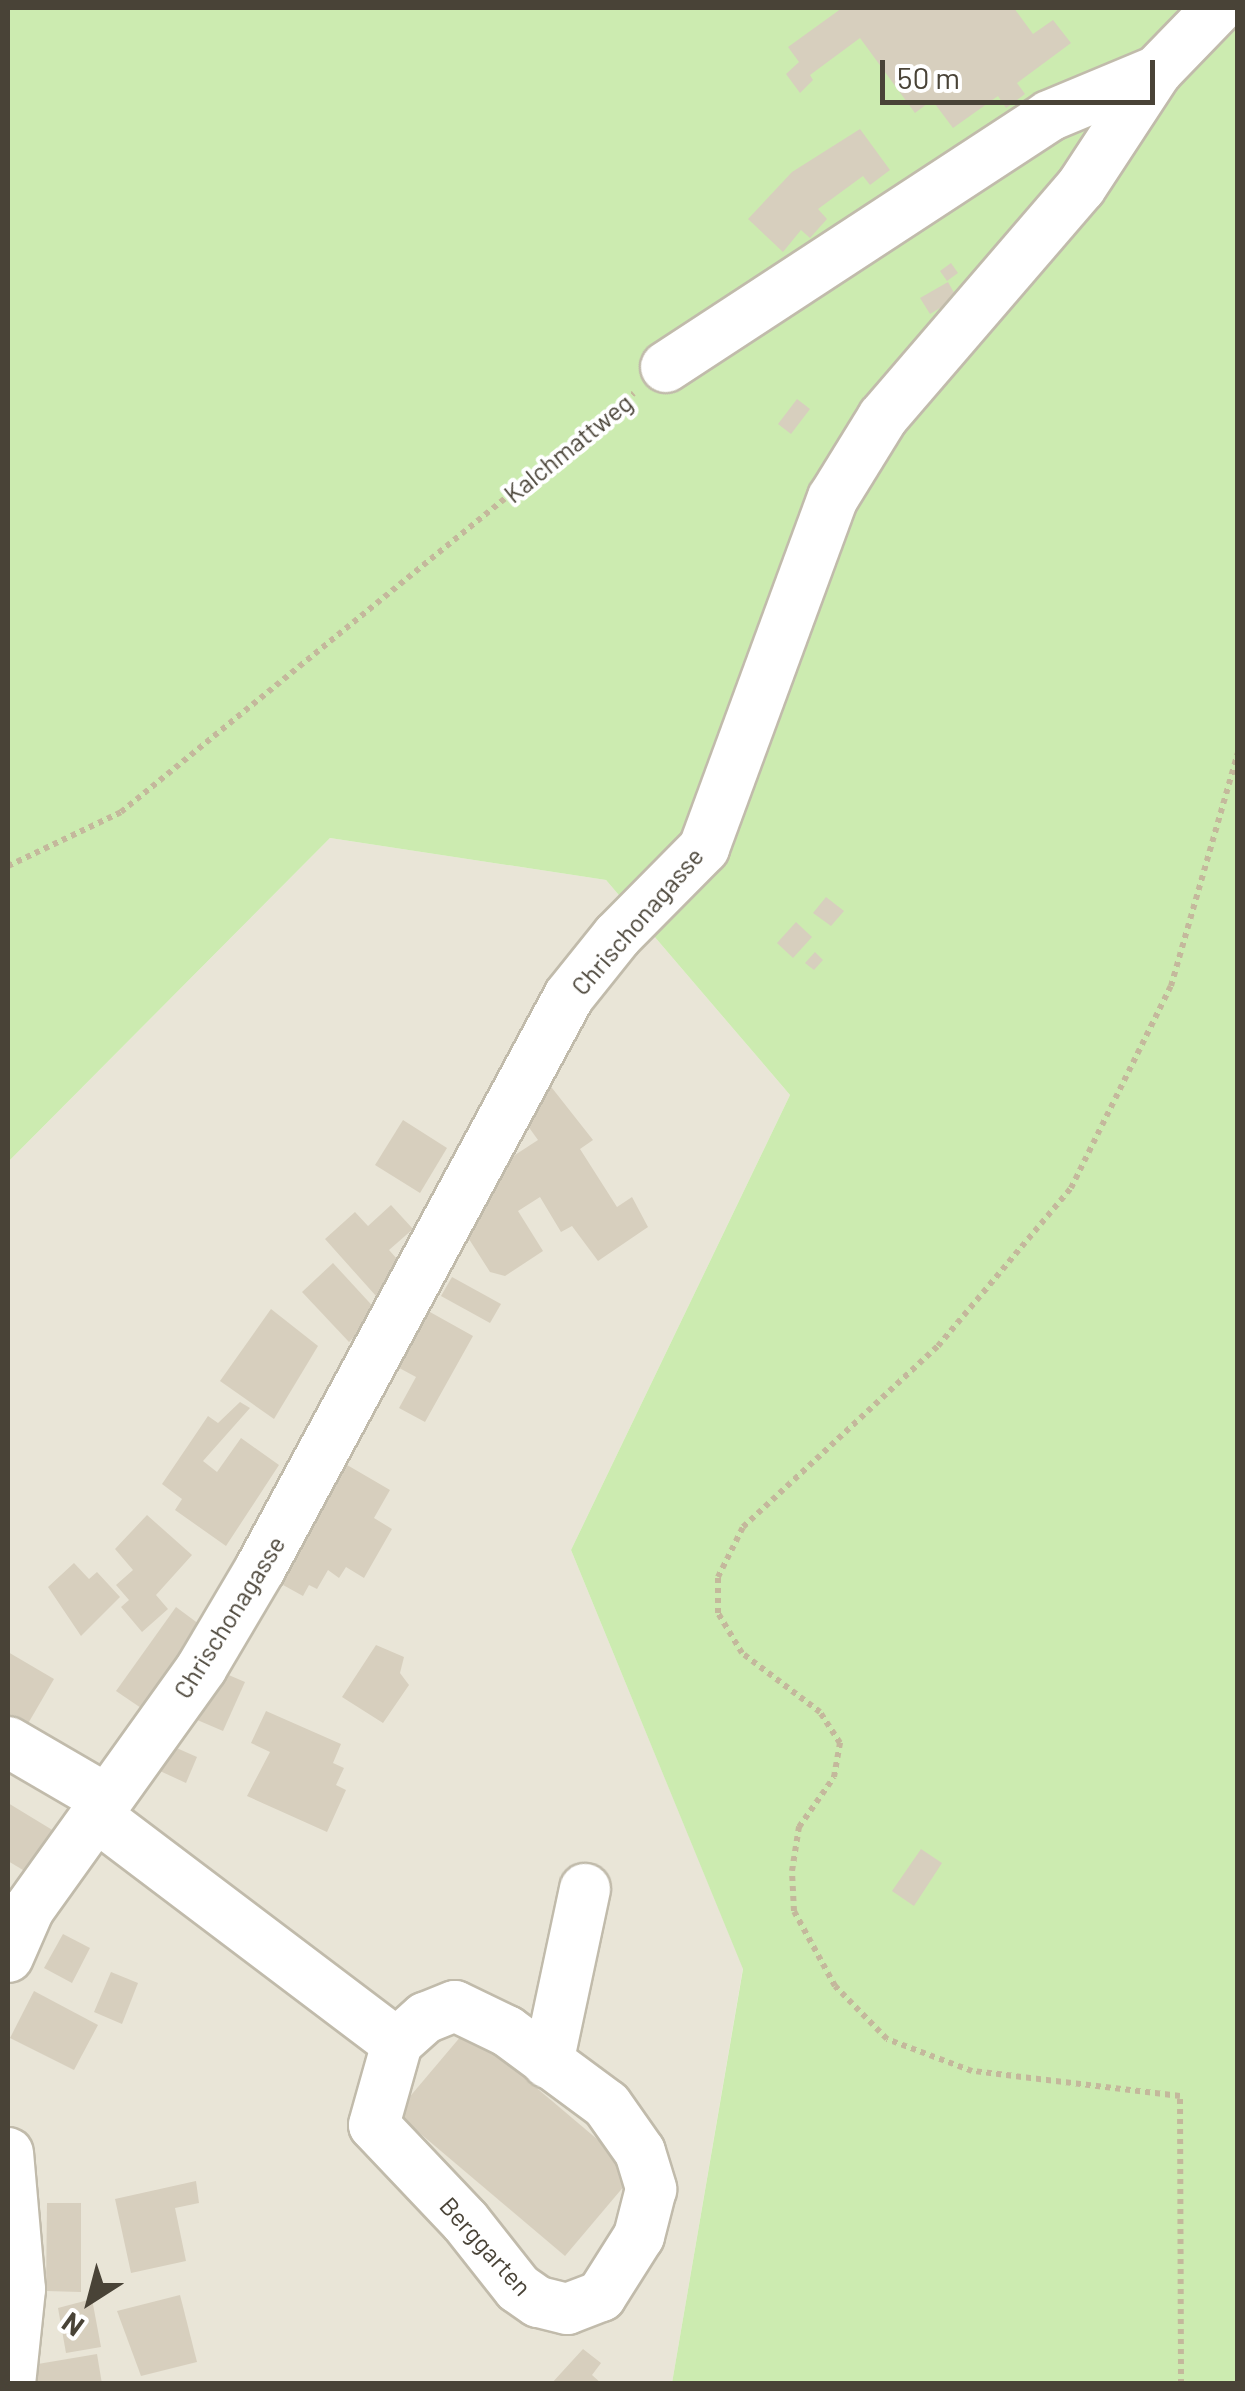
<!DOCTYPE html>
<html>
<head>
<meta charset="utf-8">
<style>
	body { margin:0 }
	#map { position:relative; width:1245px; height:2391px; overflow:hidden; background:#f5f2e9; font-family:Barlow,sans-serif }
	div>[style] { position:absolute }
	[style*='--x'] { left:calc(var(--x)*1px); top:calc(var(--y)*1px); width:calc(var(--w)*1px); rotate:calc(var(--a)*1deg) }
	.residential>* { inset:0; background:#e9e5d7 }
	.green>* { inset:0; background:#ccebb0 }
	.building>* { inset:0; background:#d7cfbe }
	.path>* { height:6px; margin-top:-3px; transform-origin:0; background:repeating-linear-gradient(90deg,#c4b89c 0 5px,transparent 0 10px) }
	.roads { filter:drop-shadow(2px 0 #c1bbab) drop-shadow(-2px 0 #c1bbab) drop-shadow(0 2px #c1bbab) drop-shadow(0 -2px #c1bbab) }
	.minor>* { height:50px; margin:-25px; padding:0 25px; transform-origin:25px; border-radius:25px; background:#fff }
	span { translate:-50% -50%; white-space:nowrap; text-align:center; line-height:1.15; -webkit-text-stroke:8px #fff; paint-order:stroke }
	.street-label { font-size:25px; color:#494337 }
	.frame { position:absolute; inset:0; border:10px solid #494337; pointer-events:none }
	.north { position:absolute; left:40px; top:2251px; width:100px; height:100px; -webkit-text-stroke:8px #fff; paint-order:stroke; rotate:216deg; font-size:28px; font-weight:700; line-height:40px; text-align:center; color:#494337 }
	.north::after { content:''; display:block; margin:auto; width:35px; height:45px; background:#494337; clip-path:polygon(50% 0,100% 100%,50% 72%,0 100%) }
	.scale { position:absolute; left:880px; top:60px; width:275px; height:45px; box-sizing:border-box; border:5px solid #494337; border-top:0; padding-left:12px; font-size:30px; line-height:35px; white-space:nowrap; color:#494337; -webkit-text-stroke:8px #fff; paint-order:stroke }
</style>
</head>
<body>
<div id="map">
	<div class="residential">
		<i style="clip-path:polygon(330px 838px,606px 880px,790px 1095px,571px 1550px,743px 1968px,672px 2383px,8px 2384px,8px 1162px)"></i>
	</div>
	<div class="green">
		<i style="clip-path:polygon(8px 8px,1237px 8px,1237px 2383px,672px 2383px,743px 1969px,571px 1550px,790px 1095px,606px 880px,330px 838px,8px 1162px)"></i>
	</div>
	<div class="building">
		<i style="clip-path:polygon(842px 8px,1014px 8px,1033px 34px,1053px 20px,1071px 43px,1017px 83px,1025px 94px,1006px 108px,998px 96px,953px 128px,932px 100px,915px 113px,860px 38px,810px 75px,813px 80px,800px 93px,786px 74px,799px 62px,788px 47px)"></i>
		<i style="clip-path:polygon(860px 129px,890px 170px,870px 185px,863px 176px,818px 209px,827px 219px,810px 238px,801px 230px,783px 252px,748px 219px,792px 172px)"></i>
		<i style="clip-path:polygon(951px 263px,958px 273px,947px 281px,940px 271px)"></i>
		<i style="clip-path:polygon(948px 282px,957px 298px,930px 314px,920px 298px)"></i>
		<i style="clip-path:polygon(797px 399px,810px 409px,791px 434px,778px 424px)"></i>
		<i style="clip-path:polygon(826px 897px,844px 911px,831px 926px,813px 913px)"></i>
		<i style="clip-path:polygon(796px 922px,812px 937px,793px 958px,777px 943px)"></i>
		<i style="clip-path:polygon(815px 952px,823px 960px,814px 970px,805px 963px)"></i>
		<i style="clip-path:polygon(541px 1074px,593px 1140px,580px 1149px,617px 1207px,632px 1197px,648px 1227px,598px 1261px,572px 1226px,561px 1232px,540px 1197px,518px 1211px,543px 1251px,505px 1276px,490px 1272px,460px 1225px,484px 1175px,538px 1140px,515px 1108px)"></i>
		<i style="clip-path:polygon(403px 1120px,447px 1148px,420px 1193px,375px 1165px)"></i>
		<i style="clip-path:polygon(391px 1205px,413px 1229px,389px 1250px,406px 1269px,376px 1296px,325px 1239px,355px 1212px,368px 1226px)"></i>
		<i style="clip-path:polygon(333px 1263px,379px 1313px,349px 1342px,302px 1292px)"></i>
		<i style="clip-path:polygon(452px 1277px,501px 1304px,490px 1323px,441px 1296px)"></i>
		<i style="clip-path:polygon(421px 1307px,473px 1336px,425px 1422px,399px 1408px,416px 1377px,390px 1363px)"></i>
		<i style="clip-path:polygon(271px 1309px,318px 1346px,274px 1419px,220px 1381px)"></i>
		<i style="clip-path:polygon(240px 1402px,250px 1408px,203px 1461px,217px 1472px,241px 1438px,279px 1465px,226px 1546px,175px 1510px,182px 1499px,162px 1484px,208px 1416px,218px 1423px)"></i>
		<i style="clip-path:polygon(342px 1462px,390px 1490px,374px 1518px,392px 1529px,364px 1578px,346px 1567px,339px 1578px,328px 1570px,317px 1589px,309px 1585px,303px 1596px,274px 1580px)"></i>
		<i style="clip-path:polygon(147px 1515px,192px 1555px,156px 1595px,168px 1609px,142px 1632px,121px 1607px,129px 1600px,116px 1585px,133px 1570px,115px 1549px)"></i>
		<i style="clip-path:polygon(74px 1563px,89px 1579px,97px 1572px,120px 1597px,81px 1636px,48px 1587px)"></i>
		<i style="clip-path:polygon(176px 1607px,203px 1627px,144px 1710px,116px 1691px)"></i>
		<i style="clip-path:polygon(376px 1645px,404px 1657px,400px 1673px,409px 1685px,383px 1723px,342px 1697px)"></i>
		<i style="clip-path:polygon(8px 1652px,54px 1679px,26px 1727px,8px 1716px)"></i>
		<i style="clip-path:polygon(217px 1670px,245px 1682px,223px 1731px,195px 1719px)"></i>
		<i style="clip-path:polygon(266px 1711px,341px 1744px,333px 1763px,344px 1768px,336px 1785px,346px 1790px,327px 1832px,247px 1796px,270px 1752px,251px 1743px)"></i>
		<i style="clip-path:polygon(172px 1746px,197px 1757px,186px 1783px,160px 1771px)"></i>
		<i style="clip-path:polygon(8px 1803px,54px 1831px,28px 1873px,8px 1861px)"></i>
		<i style="clip-path:polygon(921px 1849px,942px 1863px,914px 1906px,892px 1891px)"></i>
		<i style="clip-path:polygon(63px 1934px,90px 1948px,72px 1983px,44px 1968px)"></i>
		<i style="clip-path:polygon(111px 1972px,138px 1983px,122px 2024px,94px 2012px)"></i>
		<i style="clip-path:polygon(34px 1991px,98px 2025px,74px 2070px,10px 2038px)"></i>
		<i style="clip-path:polygon(467px 2029px,636px 2172px,565px 2256px,396px 2113px)"></i>
		<i style="clip-path:polygon(196px 2181px,199px 2203px,175px 2208px,186px 2261px,131px 2273px,115px 2199px)"></i>
		<i style="clip-path:polygon(47px 2203px,81px 2203px,81px 2292px,46px 2291px)"></i>
		<i style="clip-path:polygon(180px 2295px,197px 2362px,141px 2376px,117px 2311px)"></i>
		<i style="clip-path:polygon(92px 2299px,101px 2347px,66px 2353px,58px 2308px)"></i>
		<i style="clip-path:polygon(583px 2349px,601px 2363px,592px 2375px,602px 2384px,551px 2384px)"></i>
		<i style="clip-path:polygon(97px 2354px,102px 2384px,29px 2384px,26px 2366px)"></i>
	</div>
	<div class="path">
		<i style="--x:8;--y:866;--w:125;--a:-25.5"></i>
		<i style="--x:121;--y:812;--w:662;--a:-39.24"></i>
		<i style="--x:1181;--y:2384;--w:288;--a:-90.2"></i>
		<i style="--x:1180;--y:2096;--w:209;--a:-173.1"></i>
		<i style="--x:972;--y:2071;--w:91;--a:-159.4"></i>
		<i style="--x:887;--y:2039;--w:74;--a:-134.5"></i>
		<i style="--x:835;--y:1986;--w:85;--a:-118.7"></i>
		<i style="--x:794;--y:1911;--w:40;--a:-92.9"></i>
		<i style="--x:792;--y:1871;--w:45;--a:-81"></i>
		<i style="--x:799;--y:1827;--w:61;--a:-55"></i>
		<i style="--x:834;--y:1777;--w:35;--a:-80"></i>
		<i style="--x:840;--y:1743;--w:37;--a:-123"></i>
		<i style="--x:820;--y:1712;--w:98;--a:-142.9"></i>
		<i style="--x:742;--y:1653;--w:47;--a:-121"></i>
		<i style="--x:718;--y:1613;--w:36;--a:-90"></i>
		<i style="--x:718;--y:1577;--w:56;--a:-63.4"></i>
		<i style="--x:743;--y:1527;--w:266;--a:-42.9"></i>
		<i style="--x:938;--y:1346;--w:207;--a:-49.9"></i>
		<i style="--x:1071;--y:1188;--w:225;--a:-63.7"></i>
		<i style="--x:1171;--y:986;--w:242;--a:-74"></i>
	</div>
	<div class="roads">
		<div class="minor">
			<i style="--x:666;--y:367;--w:458;--a:-33.2"></i>
			<i style="--x:1049;--y:116;--w:117;--a:-22.6"></i>
			<i style="--x:8;--y:1742;--w:113;--a:30.2"></i>
			<i style="--x:95;--y:1815;--w:378;--a:37.1"></i>
			<i style="--x:397;--y:2043;--w:38;--a:-42"></i>
			<i style="--x:425;--y:2018;--w:32;--a:-22"></i>
			<i style="--x:455;--y:2006;--w:58;--a:25.7"></i>
			<i style="--x:507;--y:2031;--w:124;--a:36.5"></i>
			<i style="--x:607;--y:2105;--w:57;--a:54.9"></i>
			<i style="--x:640;--y:2152;--w:39;--a:73"></i>
			<i style="--x:651;--y:2189;--w:49;--a:104.3"></i>
			<i style="--x:639;--y:2236;--w:71;--a:122.3"></i>
			<i style="--x:601;--y:2296;--w:36;--a:159"></i>
			<i style="--x:567;--y:2309;--w:30;--a:-166"></i>
			<i style="--x:538;--y:2302;--w:24;--a:-145"></i>
			<i style="--x:518;--y:2288;--w:85;--a:-128.3"></i>
			<i style="--x:465;--y:2221;--w:132;--a:-133.5"></i>
			<i style="--x:374;--y:2125;--w:85;--a:-74.3"></i>
			<i style="--x:8;--y:1957;--w:52;--a:-66.4"></i>
			<i style="--x:29;--y:1909;--w:297;--a:-54.4"></i>
			<i style="--x:202;--y:1667;--w:114;--a:-59.4"></i>
			<i style="--x:260;--y:1569;--w:651;--a:-61.66"></i>
			<i style="--x:569;--y:996;--w:77;--a:-51.3"></i>
			<i style="--x:617;--y:936;--w:124;--a:-45.3"></i>
			<i style="--x:704;--y:848;--w:373;--a:-69.8"></i>
			<i style="--x:833;--y:498;--w:95;--a:-58.3"></i>
			<i style="--x:883;--y:417;--w:303;--a:-49.3"></i>
			<i style="--x:1081;--y:187;--w:139;--a:-56.8"></i>
			<i style="--x:1157;--y:71;--w:88;--a:-45.9"></i>
			<i style="--x:548;--y:2063;--w:178;--a:-78"></i>
			<i style="--x:8;--y:2153;--w:137;--a:85"></i>
			<i style="--x:20;--y:2289;--w:96;--a:96"></i>
		</div>
	</div>
	<div class="street-label">
		<span style="left:568px;top:448px;rotate:-39deg">Kalchmattweg</span>
		<span style="left:637px;top:921px;rotate:-49deg">Chrischonagasse</span>
		<span style="left:229px;top:1617px;rotate:-58deg">Chrischonagasse</span>
		<span style="left:486px;top:2246px;rotate:48deg">Berggarten</span>
	</div>
	<div class="frame"></div>
	<div class="north">N</div>
	<div class="scale">50 m</div>
</div>
</body>
</html>
